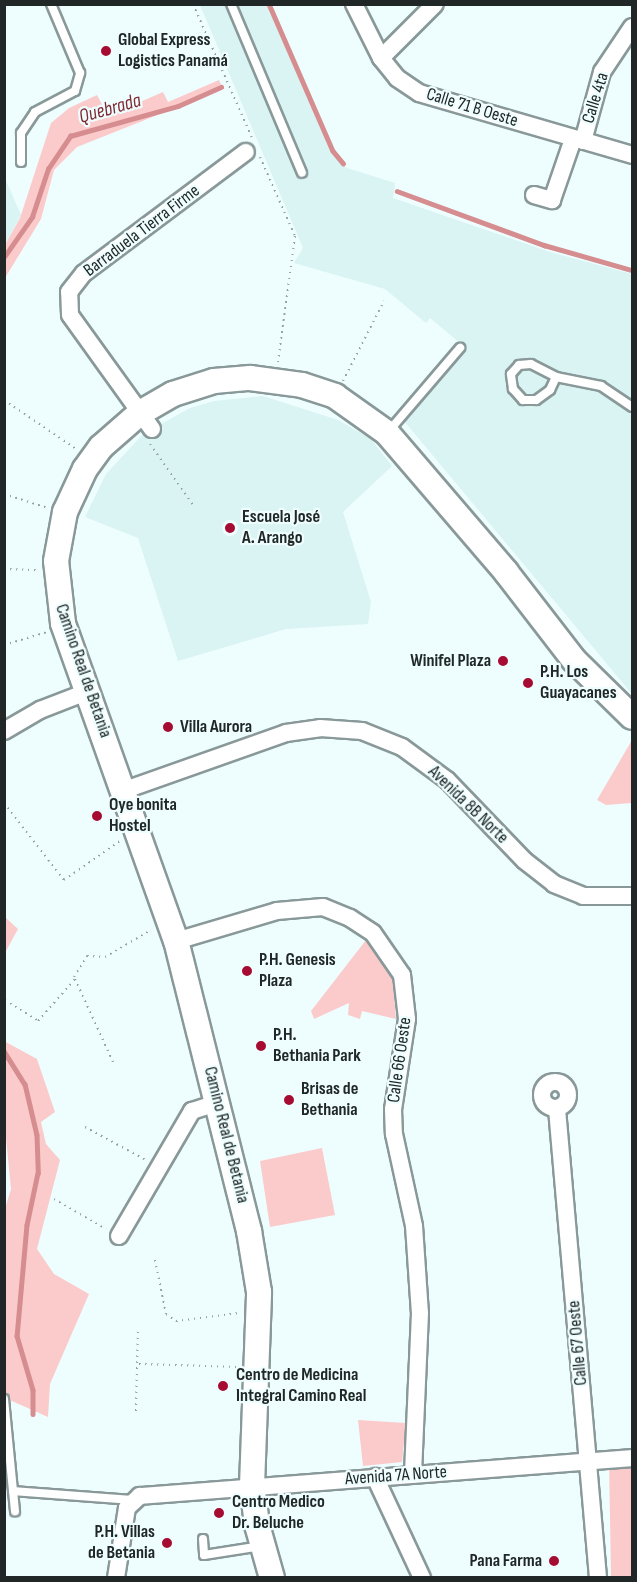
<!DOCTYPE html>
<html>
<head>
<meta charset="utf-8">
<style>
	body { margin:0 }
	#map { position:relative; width:637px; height:1582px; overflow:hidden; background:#eefefe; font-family:"Sofia Sans Condensed",sans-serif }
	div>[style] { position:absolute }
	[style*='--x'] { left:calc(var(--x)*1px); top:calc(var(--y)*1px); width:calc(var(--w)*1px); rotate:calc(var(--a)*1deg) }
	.built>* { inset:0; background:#daf3f3 }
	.green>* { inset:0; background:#fbcbcc }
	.stream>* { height:4.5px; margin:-2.25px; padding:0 2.25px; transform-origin:2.25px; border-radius:2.25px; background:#d68d90 }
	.path>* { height:2px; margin-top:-1px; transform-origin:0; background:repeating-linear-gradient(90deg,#96a2a2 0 1.5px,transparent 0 6px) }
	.roads { filter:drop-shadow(2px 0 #899898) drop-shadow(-2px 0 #899898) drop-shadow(0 2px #899898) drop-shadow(0 -2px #899898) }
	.lane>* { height:8px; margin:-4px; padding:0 4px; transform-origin:4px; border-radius:4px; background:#fff }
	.street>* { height:16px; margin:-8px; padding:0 8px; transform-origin:8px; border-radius:8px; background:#fff }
	.street>.ring { margin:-8px; padding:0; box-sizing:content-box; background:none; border:16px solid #fff; border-radius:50% }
	.secondary>* { height:24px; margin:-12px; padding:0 12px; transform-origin:12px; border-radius:12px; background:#fff }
	.dots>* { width:16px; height:16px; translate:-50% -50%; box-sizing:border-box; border:3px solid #eefefe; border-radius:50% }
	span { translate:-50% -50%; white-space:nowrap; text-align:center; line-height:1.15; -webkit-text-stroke:4.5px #eefefe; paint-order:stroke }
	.poi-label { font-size:18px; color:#212727; font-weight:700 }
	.left { translate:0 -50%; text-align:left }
	.right { translate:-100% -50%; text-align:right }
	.street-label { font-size:18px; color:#212727 }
	.water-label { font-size:20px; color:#802a34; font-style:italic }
	.frame { position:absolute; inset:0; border:6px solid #212727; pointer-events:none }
</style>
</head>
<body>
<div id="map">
	<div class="built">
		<i style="clip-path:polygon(200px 5px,267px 5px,331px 154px,347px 168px,395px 183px,393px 198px,550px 252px,632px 274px,632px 694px,404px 421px,466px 348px,430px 318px,426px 323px,385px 289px,294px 263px,303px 248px)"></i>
		<i style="clip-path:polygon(4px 176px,21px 215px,5px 245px,4px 245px)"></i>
		<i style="clip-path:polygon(263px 396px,338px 420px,371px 439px,392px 466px,343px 512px,371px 602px,368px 624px,286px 629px,178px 661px,138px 538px,85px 517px,106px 474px,143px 434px,190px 408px,214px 401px)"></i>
	</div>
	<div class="green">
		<i style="clip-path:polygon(219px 80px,223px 89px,77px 147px,54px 170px,41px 219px,5px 278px,5px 245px,20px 218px,51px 123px,69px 108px,97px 95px,108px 116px,163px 92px,168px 102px)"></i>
		<i style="clip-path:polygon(632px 740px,632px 803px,606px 805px,597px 800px)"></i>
		<i style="clip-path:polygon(5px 917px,18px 929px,5px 953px)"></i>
		<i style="clip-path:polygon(366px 940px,384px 959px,393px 981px,396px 1019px,362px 1011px,360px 1019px,348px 1015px,349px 1003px,314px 1019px,311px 1011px)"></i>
		<i style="clip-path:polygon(4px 1041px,37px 1059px,55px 1112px,41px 1122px,46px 1144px,60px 1160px,37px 1249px,54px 1274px,89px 1294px,50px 1384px,48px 1417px,5px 1398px,4px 1212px,11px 1189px,4px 1118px)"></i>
		<i style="clip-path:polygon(322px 1148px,335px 1215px,270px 1227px,260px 1161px)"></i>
		<i style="clip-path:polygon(358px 1420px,406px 1423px,402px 1462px,363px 1466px)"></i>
		<i style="clip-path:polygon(632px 1458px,632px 1577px,611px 1577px,609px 1460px)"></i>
	</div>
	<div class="stream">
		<i style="--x:269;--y:4;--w:160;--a:66.5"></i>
		<i style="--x:333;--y:151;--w:16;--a:50"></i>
		<i style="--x:397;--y:191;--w:157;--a:20.2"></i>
		<i style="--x:544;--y:245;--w:91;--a:15.9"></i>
		<i style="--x:4;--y:257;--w:49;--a:-55"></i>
		<i style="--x:32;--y:217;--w:51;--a:-71.6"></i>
		<i style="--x:48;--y:169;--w:40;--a:-56"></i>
		<i style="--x:70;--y:136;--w:112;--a:-15.5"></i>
		<i style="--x:178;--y:106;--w:47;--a:-23.8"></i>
		<i style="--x:4;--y:1051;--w:39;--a:58"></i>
		<i style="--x:25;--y:1084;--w:52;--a:76.8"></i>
		<i style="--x:37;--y:1135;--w:38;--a:88"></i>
		<i style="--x:38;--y:1173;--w:53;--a:101.9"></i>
		<i style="--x:27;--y:1225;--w:111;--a:95.1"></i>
		<i style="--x:17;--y:1336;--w:56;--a:73.5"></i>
		<i style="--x:33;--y:1390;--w:24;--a:90"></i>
	</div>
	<div class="path">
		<i style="--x:193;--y:4;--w:146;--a:66.2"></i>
		<i style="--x:260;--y:157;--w:86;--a:66.1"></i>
		<i style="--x:295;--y:236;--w:127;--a:97.7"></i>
		<i style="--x:343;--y:381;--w:90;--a:-62.9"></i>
		<i style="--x:4;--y:400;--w:87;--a:34.2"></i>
		<i style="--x:150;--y:444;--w:75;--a:54.8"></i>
		<i style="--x:4;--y:494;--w:46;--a:17.7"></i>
		<i style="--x:4;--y:569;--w:35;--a:2"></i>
		<i style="--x:4;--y:645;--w:45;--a:-16.8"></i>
		<i style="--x:4;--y:803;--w:98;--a:52.1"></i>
		<i style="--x:64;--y:880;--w:68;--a:-34.9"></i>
		<i style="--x:5;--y:1000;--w:39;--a:32"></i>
		<i style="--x:38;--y:1021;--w:56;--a:-48.6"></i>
		<i style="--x:113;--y:1062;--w:94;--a:-114.6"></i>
		<i style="--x:74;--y:977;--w:25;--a:-58"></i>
		<i style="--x:87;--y:956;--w:18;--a:3"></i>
		<i style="--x:105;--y:957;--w:53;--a:-30.4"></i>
		<i style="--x:85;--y:1127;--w:69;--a:28.4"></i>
		<i style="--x:54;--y:1199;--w:60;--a:30"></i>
		<i style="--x:155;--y:1260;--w:55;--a:78.5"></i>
		<i style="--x:166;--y:1314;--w:12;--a:35"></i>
		<i style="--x:176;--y:1321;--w:64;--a:-7.1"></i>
		<i style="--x:139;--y:1364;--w:99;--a:1.7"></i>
		<i style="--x:136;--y:1411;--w:83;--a:-88.6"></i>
	</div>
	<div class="roads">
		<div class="lane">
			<i style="--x:231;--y:4;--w:183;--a:67.2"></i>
			<i style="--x:21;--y:162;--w:29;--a:-90"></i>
			<i style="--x:21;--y:133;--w:25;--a:-56"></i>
			<i style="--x:35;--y:112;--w:45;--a:-27.7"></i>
			<i style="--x:75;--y:91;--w:19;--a:-74"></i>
			<i style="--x:80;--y:73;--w:75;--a:-112.8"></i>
			<i style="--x:556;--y:377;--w:14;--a:115"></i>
			<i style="--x:550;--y:390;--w:17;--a:144"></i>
			<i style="--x:536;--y:400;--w:13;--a:180"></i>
			<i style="--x:523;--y:400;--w:15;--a:-132"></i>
			<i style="--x:513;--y:389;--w:15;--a:-98"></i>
			<i style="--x:511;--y:374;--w:12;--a:-48"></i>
			<i style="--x:519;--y:365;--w:12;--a:-5"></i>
			<i style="--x:531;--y:364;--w:28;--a:27"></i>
			<i style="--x:556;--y:377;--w:46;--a:11.3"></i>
			<i style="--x:601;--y:386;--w:37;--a:34"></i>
			<i style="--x:388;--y:432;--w:111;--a:-49.4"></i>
			<i style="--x:4;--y:1399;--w:113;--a:84.4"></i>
			<i style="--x:13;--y:1491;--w:119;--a:4.3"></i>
			<i style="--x:203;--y:1539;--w:16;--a:86"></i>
			<i style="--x:204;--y:1555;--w:58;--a:-9"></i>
		</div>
		<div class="street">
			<i style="--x:354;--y:4;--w:60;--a:63.4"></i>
			<i style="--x:381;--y:58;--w:26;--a:51"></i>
			<i style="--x:397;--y:78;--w:27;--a:34"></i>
			<i style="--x:419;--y:93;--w:222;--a:16.2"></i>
			<i style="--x:381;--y:58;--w:76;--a:-45"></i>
			<i style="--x:583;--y:141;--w:72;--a:-74.6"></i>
			<i style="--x:602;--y:72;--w:54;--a:-56.3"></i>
			<i style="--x:534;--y:195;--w:19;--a:16"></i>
			<i style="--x:552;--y:200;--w:65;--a:-71"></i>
			<i style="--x:152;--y:429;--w:140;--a:-125.7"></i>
			<i style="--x:70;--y:315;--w:23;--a:-92"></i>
			<i style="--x:69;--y:292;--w:24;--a:-52"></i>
			<i style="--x:84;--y:273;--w:202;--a:-36.8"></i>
			<i style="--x:4;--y:731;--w:42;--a:-30.3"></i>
			<i style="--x:40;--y:710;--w:53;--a:-21.2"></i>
			<i style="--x:125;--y:790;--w:171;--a:-19.5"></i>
			<i style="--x:286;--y:733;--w:34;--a:-8"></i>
			<i style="--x:320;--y:728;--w:42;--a:4.1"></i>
			<i style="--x:362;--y:731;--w:43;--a:21.8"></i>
			<i style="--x:402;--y:747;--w:56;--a:36.3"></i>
			<i style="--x:447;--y:780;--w:112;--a:46.1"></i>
			<i style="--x:525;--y:861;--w:37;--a:38"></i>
			<i style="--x:554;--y:884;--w:31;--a:22"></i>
			<i style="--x:583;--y:896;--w:49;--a:0"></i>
			<i style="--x:176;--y:941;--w:105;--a:-16.5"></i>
			<i style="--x:277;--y:911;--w:46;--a:-5"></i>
			<i style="--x:323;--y:907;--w:29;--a:22"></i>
			<i style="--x:350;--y:918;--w:27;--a:33"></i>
			<i style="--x:373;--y:933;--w:51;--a:55.4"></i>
			<i style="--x:402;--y:975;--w:44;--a:83.5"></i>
			<i style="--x:407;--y:1019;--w:91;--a:98.8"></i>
			<i style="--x:393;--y:1109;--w:25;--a:88"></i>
			<i style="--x:394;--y:1134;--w:94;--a:77.7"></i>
			<i style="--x:414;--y:1226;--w:87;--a:86.1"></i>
			<i style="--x:420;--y:1313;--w:162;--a:92.5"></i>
			<i class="ring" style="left:542px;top:1082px;width:10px;height:10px"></i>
			<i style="--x:557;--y:1109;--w:471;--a:85"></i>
			<i style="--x:119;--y:1236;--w:145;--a:-59.7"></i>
			<i style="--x:192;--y:1111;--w:29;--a:-18"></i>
			<i style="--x:375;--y:1477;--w:111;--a:65"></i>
			<i style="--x:116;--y:1578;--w:71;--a:-81.1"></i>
			<i style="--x:127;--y:1508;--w:18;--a:-43"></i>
			<i style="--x:140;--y:1496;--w:493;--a:-4.4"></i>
		</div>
		<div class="secondary">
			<i style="--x:272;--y:1578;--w:55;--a:-105.8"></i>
			<i style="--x:257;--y:1525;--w:39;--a:-97"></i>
			<i style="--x:252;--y:1486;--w:194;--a:-87.9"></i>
			<i style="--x:259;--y:1292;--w:62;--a:-99.3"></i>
			<i style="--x:249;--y:1231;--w:299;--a:-104.1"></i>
			<i style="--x:176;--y:941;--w:337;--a:-109.6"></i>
			<i style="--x:63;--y:623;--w:62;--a:-96.4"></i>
			<i style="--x:56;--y:561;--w:50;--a:-79.6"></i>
			<i style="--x:65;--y:512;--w:47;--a:-65.1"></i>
			<i style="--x:85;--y:469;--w:27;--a:-54"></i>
			<i style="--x:101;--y:447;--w:52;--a:-41.1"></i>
			<i style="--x:140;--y:413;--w:38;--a:-30"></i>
			<i style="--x:173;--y:394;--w:43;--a:-17.6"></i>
			<i style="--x:214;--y:381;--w:36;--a:-5"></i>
			<i style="--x:250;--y:378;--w:52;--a:7.7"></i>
			<i style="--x:302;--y:385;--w:35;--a:18"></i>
			<i style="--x:335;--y:396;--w:64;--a:35.4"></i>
			<i style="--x:387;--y:433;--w:183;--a:49.4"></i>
			<i style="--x:506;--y:572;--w:111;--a:52.3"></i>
			<i style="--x:574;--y:660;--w:81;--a:44.5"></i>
		</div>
	</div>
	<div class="dots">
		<i style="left:106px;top:51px;background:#a60b32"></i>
		<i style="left:230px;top:528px;background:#a60b32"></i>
		<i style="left:503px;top:661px;background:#a60b32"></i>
		<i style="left:528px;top:683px;background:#a60b32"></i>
		<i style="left:168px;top:727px;background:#a60b32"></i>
		<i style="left:97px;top:816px;background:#a60b32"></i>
		<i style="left:247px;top:971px;background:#a60b32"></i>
		<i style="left:261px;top:1046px;background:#a60b32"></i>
		<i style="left:289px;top:1100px;background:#a60b32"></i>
		<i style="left:223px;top:1386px;background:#a60b32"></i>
		<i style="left:219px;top:1513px;background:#a60b32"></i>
		<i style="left:167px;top:1543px;background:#a60b32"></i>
		<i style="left:554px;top:1561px;background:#a60b32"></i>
	</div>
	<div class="poi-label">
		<span class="left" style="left:118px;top:51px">Global Express<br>Logistics Panamá</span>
		<span class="left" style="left:242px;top:528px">Escuela José<br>A. Arango</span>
		<span class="right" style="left:491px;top:661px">Winifel Plaza</span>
		<span class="left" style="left:540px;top:683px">P.H. Los<br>Guayacanes</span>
		<span class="left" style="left:180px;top:727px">Villa Aurora</span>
		<span class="left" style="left:109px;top:816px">Oye bonita<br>Hostel</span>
		<span class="left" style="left:259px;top:971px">P.H. Genesis<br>Plaza</span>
		<span class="left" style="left:273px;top:1046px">P.H.<br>Bethania Park</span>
		<span class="left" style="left:301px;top:1100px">Brisas de<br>Bethania</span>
		<span class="left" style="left:236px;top:1386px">Centro de Medicina<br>Integral Camino Real</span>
		<span class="left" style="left:232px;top:1513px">Centro Medico<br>Dr. Beluche</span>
		<span class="right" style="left:155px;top:1543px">P.H. Villas<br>de Betania</span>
		<span class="right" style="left:542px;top:1561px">Pana Farma</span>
	</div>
	<div class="street-label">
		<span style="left:596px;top:98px;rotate:-73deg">Calle 4ta</span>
		<span style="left:472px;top:108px;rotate:17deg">Calle 71 B Oeste</span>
		<span style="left:142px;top:231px;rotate:-37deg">Barraduela Tierra Firme</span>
		<span style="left:83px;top:671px;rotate:71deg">Camino Real de Betania</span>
		<span style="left:468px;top:805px;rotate:44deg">Avenida 8B Norte</span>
		<span style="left:400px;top:1060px;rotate:-82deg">Calle 66 Oeste</span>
		<span style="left:226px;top:1135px;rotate:76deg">Camino Real de Betania</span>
		<span style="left:578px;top:1343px;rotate:-95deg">Calle 67 Oeste</span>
		<span style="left:396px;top:1476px;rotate:-4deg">Avenida 7A Norte</span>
	</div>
	<div class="water-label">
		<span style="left:110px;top:109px;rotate:-16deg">Quebrada</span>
	</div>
	<div class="frame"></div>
</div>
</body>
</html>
